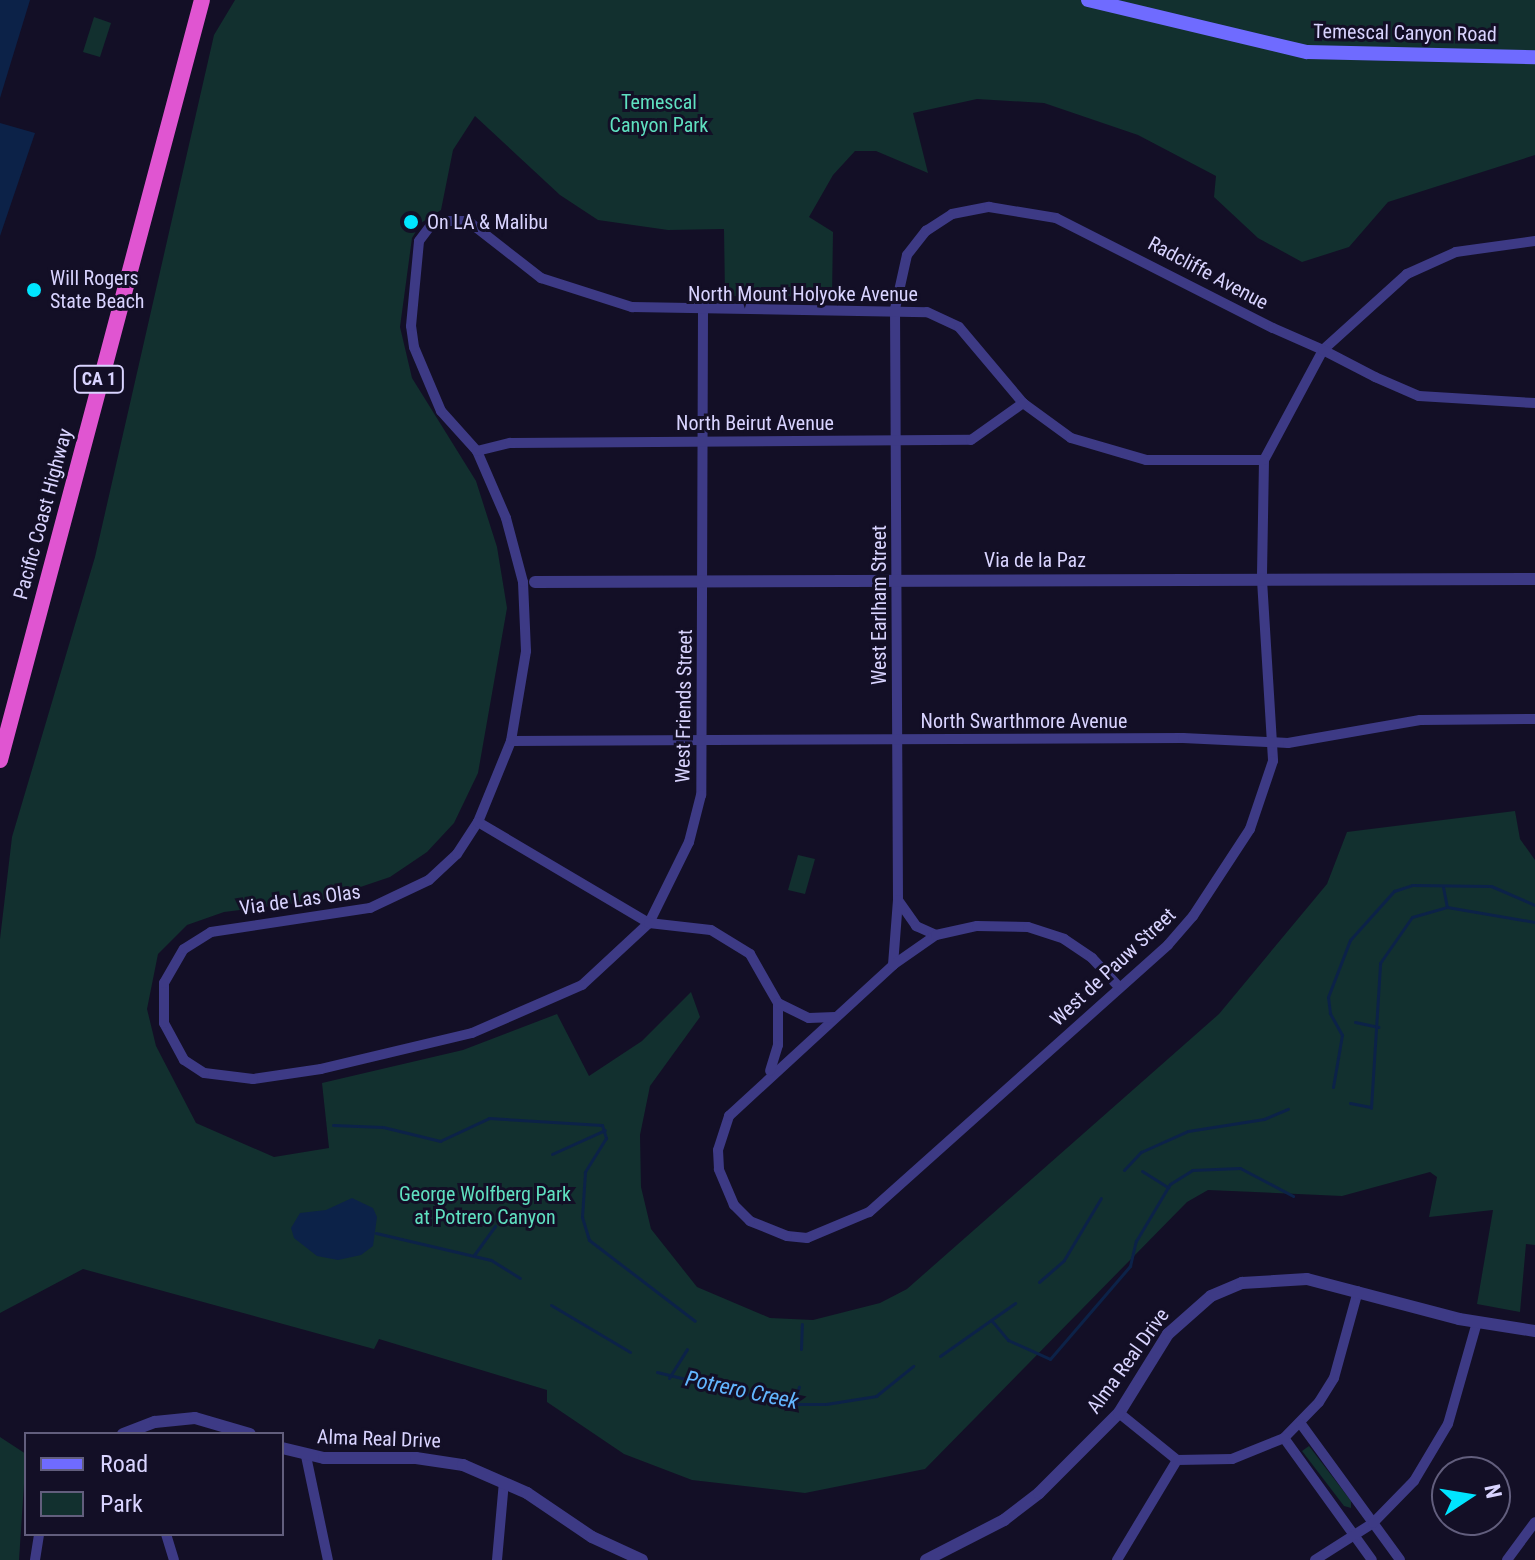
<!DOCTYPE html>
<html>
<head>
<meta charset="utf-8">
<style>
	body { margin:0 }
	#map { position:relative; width:1535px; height:1560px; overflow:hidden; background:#130f26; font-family:"Roboto Condensed",sans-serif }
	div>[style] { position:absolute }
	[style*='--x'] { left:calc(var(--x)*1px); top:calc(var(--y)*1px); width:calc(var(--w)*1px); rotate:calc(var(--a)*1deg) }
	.green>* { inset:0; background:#12302f }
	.water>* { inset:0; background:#0c2248 }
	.stream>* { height:3px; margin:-1.5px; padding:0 1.5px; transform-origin:1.5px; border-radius:1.5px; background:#0c2248 }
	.minor>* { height:10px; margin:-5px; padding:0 5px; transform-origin:5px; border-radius:5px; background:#3d3a85 }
	.tertiary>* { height:12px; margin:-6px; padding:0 6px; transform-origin:6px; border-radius:6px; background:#3d3a85 }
	.secondary>* { height:14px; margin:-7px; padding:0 7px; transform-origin:7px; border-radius:7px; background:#6f6bff }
	.trunk>* { height:16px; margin:-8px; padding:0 8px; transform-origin:8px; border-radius:8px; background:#e055d1 }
	.dots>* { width:22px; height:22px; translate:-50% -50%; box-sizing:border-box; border:4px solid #130f26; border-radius:50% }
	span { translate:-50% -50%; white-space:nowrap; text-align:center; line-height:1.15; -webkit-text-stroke:6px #130f26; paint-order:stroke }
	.shield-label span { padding:2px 6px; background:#130f26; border:2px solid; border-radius:6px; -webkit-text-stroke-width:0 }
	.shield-label { font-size:18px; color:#d9d4ff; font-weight:700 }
	.street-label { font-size:20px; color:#d9d4ff }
	.park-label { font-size:20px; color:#5fe0c0 }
	.poi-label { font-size:20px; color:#d9d4ff }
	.left { translate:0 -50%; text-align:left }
	.water-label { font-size:22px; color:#62b6ff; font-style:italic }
	.legend { position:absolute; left:24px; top:1432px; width:260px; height:104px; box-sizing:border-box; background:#130f26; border:2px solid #625e7d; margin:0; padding:10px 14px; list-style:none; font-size:24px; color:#d9d4ff }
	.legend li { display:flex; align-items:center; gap:16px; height:40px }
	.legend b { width:40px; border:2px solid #625e7d }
	.north { position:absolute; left:1431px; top:1456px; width:80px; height:80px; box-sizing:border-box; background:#130f26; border:2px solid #625e7d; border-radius:50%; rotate:78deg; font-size:22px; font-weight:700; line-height:32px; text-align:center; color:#d9d4ff }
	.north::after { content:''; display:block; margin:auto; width:28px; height:36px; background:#00e5ff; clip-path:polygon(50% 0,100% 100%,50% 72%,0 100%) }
</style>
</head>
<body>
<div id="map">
	<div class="green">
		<i style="clip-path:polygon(235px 0,1535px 0,1535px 155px,1388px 202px,1349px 247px,1302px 262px,1258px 238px,1214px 197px,1216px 176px,1138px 135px,1044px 103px,977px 99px,913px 113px,928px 173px,876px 151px,855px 151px,833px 175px,809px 217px,833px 232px,832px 297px,725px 296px,724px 229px,668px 230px,598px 220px,560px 195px,475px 116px,453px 150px,441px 210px,421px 223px,412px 238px,400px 327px,412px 378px,476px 481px,497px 547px,507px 608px,478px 773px,454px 823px,427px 852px,390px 877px,322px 900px,224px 912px,187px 925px,158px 954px,147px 1009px,156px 1046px,196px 1123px,274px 1157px,329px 1148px,322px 1083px,463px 1050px,557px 1014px,589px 1076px,642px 1041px,691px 992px,700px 1017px,650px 1086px,640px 1135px,641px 1187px,651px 1229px,697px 1287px,770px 1318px,813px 1320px,880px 1303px,907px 1289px,1219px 1014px,1327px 884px,1347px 832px,1515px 811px,1520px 839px,1535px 860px,1535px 1245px,1526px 1244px,1520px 1312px,1477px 1304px,1493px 1210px,1429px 1217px,1437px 1177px,1430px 1172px,1342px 1196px,1208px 1190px,1187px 1202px,925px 1469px,805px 1493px,692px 1480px,624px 1454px,547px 1402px,547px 1390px,379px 1339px,374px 1349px,83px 1269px,0 1313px,0 939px,12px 837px,95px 557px,214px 35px)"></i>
		<i style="clip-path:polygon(94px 17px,111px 23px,100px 57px,83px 52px)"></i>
		<i style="clip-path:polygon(798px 855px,815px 859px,805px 894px,788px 890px)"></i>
		<i style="clip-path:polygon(0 1437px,26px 1454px,19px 1560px,0 1560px)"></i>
		<i style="clip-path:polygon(1309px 1446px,1351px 1501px,1351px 1508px,1344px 1506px,1302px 1451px)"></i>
	</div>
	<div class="water">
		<i style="clip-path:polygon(0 0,30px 0,0 98px)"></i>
		<i style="clip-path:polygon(0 123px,35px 133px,0 236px)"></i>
		<i style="clip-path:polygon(352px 1198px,373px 1208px,377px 1217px,373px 1246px,361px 1255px,338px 1260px,317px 1256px,294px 1238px,291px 1228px,300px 1213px,326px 1210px)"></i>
	</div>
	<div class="stream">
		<i style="--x:1443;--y:887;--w:20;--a:79"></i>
		<i style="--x:1355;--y:1022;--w:24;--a:12"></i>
		<i style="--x:1333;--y:1087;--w:53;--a:-80.2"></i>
		<i style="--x:1342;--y:1035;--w:25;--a:-119"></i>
		<i style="--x:1330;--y:1013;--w:16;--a:-97"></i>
		<i style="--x:1328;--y:997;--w:61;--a:-68.9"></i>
		<i style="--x:1350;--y:940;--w:66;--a:-48.1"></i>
		<i style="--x:1394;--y:891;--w:19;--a:-18"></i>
		<i style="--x:1412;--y:885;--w:79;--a:0.7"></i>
		<i style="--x:1491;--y:886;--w:48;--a:23.4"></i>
		<i style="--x:1350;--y:1103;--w:21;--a:11"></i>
		<i style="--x:1371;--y:1108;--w:145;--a:-86.4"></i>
		<i style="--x:1380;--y:963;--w:56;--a:-55.2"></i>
		<i style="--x:1412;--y:917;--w:36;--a:-16"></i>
		<i style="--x:1447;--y:907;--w:89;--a:9.7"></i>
		<i style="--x:333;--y:1125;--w:50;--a:2.3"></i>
		<i style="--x:383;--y:1127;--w:59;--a:13.8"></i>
		<i style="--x:440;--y:1141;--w:54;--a:-25.1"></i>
		<i style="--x:489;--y:1118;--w:113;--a:3.5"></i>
		<i style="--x:602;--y:1125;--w:14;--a:73"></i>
		<i style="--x:606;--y:1138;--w:40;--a:122"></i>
		<i style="--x:585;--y:1172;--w:45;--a:93.8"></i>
		<i style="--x:582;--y:1217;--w:24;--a:73"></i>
		<i style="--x:589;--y:1240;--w:133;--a:37.4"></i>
		<i style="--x:552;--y:1154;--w:58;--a:-24.4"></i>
		<i style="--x:1124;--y:1170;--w:25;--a:-47"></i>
		<i style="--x:1141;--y:1152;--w:51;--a:-24.1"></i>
		<i style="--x:1188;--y:1131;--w:77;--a:-9"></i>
		<i style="--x:1264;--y:1119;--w:26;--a:-23"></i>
		<i style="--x:1142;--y:1171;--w:31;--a:32"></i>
		<i style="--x:376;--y:1233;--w:118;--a:13.2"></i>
		<i style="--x:491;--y:1260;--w:34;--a:32"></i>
		<i style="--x:474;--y:1255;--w:36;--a:-54"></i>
		<i style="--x:1039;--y:1282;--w:33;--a:-41"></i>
		<i style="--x:1064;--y:1260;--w:72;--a:-59.2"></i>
		<i style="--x:551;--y:1305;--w:92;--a:30.7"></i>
		<i style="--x:992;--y:1321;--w:25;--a:50"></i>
		<i style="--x:1008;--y:1340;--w:46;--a:24.3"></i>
		<i style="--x:1050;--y:1359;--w:123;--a:-49.3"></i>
		<i style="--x:1130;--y:1266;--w:26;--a:-77"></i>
		<i style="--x:1136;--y:1241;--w:66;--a:-59.2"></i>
		<i style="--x:1170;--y:1184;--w:26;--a:-32"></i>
		<i style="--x:1192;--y:1170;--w:48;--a:-2.4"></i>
		<i style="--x:1240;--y:1168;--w:60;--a:27.8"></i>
		<i style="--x:801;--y:1349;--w:25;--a:-88"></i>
		<i style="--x:940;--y:1356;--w:92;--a:-35.2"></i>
		<i style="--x:657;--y:1372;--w:134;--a:13.8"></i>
		<i style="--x:787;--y:1404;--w:39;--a:0"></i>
		<i style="--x:826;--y:1404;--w:51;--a:-9.1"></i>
		<i style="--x:876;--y:1396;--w:48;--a:-39"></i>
		<i style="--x:669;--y:1378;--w:34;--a:-58"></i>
		<i style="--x:794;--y:1404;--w:18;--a:-74"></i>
	</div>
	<div class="minor">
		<i style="--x:1535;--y:241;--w:80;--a:172.1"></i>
		<i style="--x:1456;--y:252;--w:54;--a:155.8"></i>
		<i style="--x:1407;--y:274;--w:113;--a:137.9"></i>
		<i style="--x:1323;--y:350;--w:125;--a:118.2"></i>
		<i style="--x:1264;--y:460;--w:120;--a:91"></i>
		<i style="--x:1262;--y:580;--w:181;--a:86.5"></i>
		<i style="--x:1273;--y:761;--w:72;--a:108.7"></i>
		<i style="--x:1250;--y:829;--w:104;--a:123.2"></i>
		<i style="--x:1193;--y:916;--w:38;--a:131"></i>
		<i style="--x:1168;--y:945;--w:401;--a:138.2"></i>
		<i style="--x:869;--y:1212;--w:67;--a:157.2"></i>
		<i style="--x:807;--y:1238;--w:20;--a:-174"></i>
		<i style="--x:787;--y:1236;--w:40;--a:-158"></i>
		<i style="--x:750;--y:1221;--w:23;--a:-135"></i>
		<i style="--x:734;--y:1205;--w:39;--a:-113"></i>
		<i style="--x:719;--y:1169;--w:19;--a:-93"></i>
		<i style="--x:718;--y:1150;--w:36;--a:-72"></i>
		<i style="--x:729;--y:1116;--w:223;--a:-42.6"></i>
		<i style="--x:893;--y:965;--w:65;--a:-85.6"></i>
		<i style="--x:898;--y:900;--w:591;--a:-90.29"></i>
		<i style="--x:895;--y:309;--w:55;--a:-77.5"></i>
		<i style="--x:907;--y:255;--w:31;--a:-52"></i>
		<i style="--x:926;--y:231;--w:31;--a:-33"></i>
		<i style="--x:952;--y:214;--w:38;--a:-11"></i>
		<i style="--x:989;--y:207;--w:68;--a:9.3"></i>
		<i style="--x:1056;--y:218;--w:243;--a:26.9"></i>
		<i style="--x:1273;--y:328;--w:55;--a:23.7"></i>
		<i style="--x:1323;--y:350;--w:59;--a:27.4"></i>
		<i style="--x:1375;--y:377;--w:48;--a:23.4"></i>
		<i style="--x:1419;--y:396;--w:116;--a:3.5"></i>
		<i style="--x:703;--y:311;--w:484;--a:90.2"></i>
		<i style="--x:701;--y:795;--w:49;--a:104.3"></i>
		<i style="--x:689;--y:842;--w:90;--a:116.3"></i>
		<i style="--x:649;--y:923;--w:91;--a:137.2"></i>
		<i style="--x:582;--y:985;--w:120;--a:156.4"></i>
		<i style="--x:472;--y:1033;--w:155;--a:166.6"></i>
		<i style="--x:321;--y:1069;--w:69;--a:171.6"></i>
		<i style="--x:253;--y:1079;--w:49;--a:-173"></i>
		<i style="--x:204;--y:1073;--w:24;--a:-147"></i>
		<i style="--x:184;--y:1060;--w:42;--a:-118.4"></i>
		<i style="--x:164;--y:1023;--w:40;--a:-90"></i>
		<i style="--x:164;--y:983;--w:39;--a:-60"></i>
		<i style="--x:184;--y:949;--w:32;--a:-32"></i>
		<i style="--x:211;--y:932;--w:161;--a:-8.6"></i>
		<i style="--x:370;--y:908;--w:65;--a:-25.4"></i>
		<i style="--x:429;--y:880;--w:38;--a:-43"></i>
		<i style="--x:457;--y:854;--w:38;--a:-57"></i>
		<i style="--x:478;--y:822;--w:87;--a:-67.8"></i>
		<i style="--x:511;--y:741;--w:91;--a:-80.5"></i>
		<i style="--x:526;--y:651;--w:69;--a:-92.5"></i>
		<i style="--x:523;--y:582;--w:66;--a:-104.9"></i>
		<i style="--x:506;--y:518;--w:73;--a:-113.4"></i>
		<i style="--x:477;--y:451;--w:54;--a:-132"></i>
		<i style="--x:441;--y:411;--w:69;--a:-112.9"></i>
		<i style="--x:414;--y:347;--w:21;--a:-98"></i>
		<i style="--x:411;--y:326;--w:85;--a:-84.6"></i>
		<i style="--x:419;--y:241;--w:25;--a:-53"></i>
		<i style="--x:434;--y:221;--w:34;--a:0"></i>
		<i style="--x:468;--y:221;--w:93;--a:38"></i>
		<i style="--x:541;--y:278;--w:96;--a:17.7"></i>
		<i style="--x:632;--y:307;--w:295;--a:1"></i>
		<i style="--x:927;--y:312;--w:35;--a:25"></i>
		<i style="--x:959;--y:327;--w:99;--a:49.9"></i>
		<i style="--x:1023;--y:403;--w:59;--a:36.1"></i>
		<i style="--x:1071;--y:438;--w:78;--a:16.3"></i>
		<i style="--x:1146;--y:460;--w:118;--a:0"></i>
		<i style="--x:477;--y:451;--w:34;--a:-14"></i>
		<i style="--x:510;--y:443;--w:461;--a:-0.4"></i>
		<i style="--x:971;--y:440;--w:64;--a:-35.4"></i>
		<i style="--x:511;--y:741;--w:672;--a:-0.26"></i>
		<i style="--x:1183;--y:738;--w:105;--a:2.7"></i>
		<i style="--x:1288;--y:743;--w:134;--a:-9.9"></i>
		<i style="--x:1420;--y:720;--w:115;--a:-0.5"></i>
		<i style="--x:478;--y:822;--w:199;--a:30.6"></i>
		<i style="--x:649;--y:923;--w:62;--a:6.4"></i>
		<i style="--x:711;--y:930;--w:46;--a:31.6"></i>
		<i style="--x:750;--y:954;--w:56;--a:60.3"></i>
		<i style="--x:778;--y:1003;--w:42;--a:90"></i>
		<i style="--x:778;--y:1045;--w:27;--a:107"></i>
		<i style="--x:898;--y:900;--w:32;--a:55"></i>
		<i style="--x:916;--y:926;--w:22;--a:24"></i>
		<i style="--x:893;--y:965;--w:52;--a:-34.9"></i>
		<i style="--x:936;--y:935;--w:42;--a:-12.4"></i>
		<i style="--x:977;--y:926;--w:51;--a:1.1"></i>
		<i style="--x:1028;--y:927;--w:38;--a:18"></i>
		<i style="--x:1064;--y:939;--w:34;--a:34"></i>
		<i style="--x:1092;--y:958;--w:40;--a:47"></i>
		<i style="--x:778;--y:1003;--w:34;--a:26"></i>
		<i style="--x:809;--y:1018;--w:26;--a:-2"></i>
		<i style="--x:1119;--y:1413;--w:75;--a:39"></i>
		<i style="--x:1177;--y:1460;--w:55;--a:-1"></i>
		<i style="--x:1232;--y:1459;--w:56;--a:-22"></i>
		<i style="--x:1284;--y:1438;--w:50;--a:-45.8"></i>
		<i style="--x:1319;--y:1402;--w:28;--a:-58"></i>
		<i style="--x:1334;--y:1378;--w:90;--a:-74.6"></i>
		<i style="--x:1301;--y:1424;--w:168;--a:53.9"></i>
		<i style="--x:1284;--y:1438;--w:150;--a:54.2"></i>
		<i style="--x:306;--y:1456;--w:106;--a:78.1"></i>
		<i style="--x:166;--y:1534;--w:27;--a:73"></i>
		<i style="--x:35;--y:1560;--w:26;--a:-81"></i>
		<i style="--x:497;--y:1560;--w:78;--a:-84.9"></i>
		<i style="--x:1117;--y:1560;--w:117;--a:-59"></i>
		<i style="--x:1315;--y:1560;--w:69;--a:-32.5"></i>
		<i style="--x:1373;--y:1523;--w:59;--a:-45.7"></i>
		<i style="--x:1414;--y:1481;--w:66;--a:-59.2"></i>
		<i style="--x:1448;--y:1424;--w:106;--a:-74.1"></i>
		<i style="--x:1507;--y:1560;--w:47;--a:-53.6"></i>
	</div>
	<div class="tertiary">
		<i style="--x:535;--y:582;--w:1000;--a:-0.17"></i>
		<i style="--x:123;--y:1434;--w:34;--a:-21"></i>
		<i style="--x:155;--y:1422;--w:40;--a:-5.7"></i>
		<i style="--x:195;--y:1418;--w:57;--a:16.2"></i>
		<i style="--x:282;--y:1448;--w:43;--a:13.4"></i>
		<i style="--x:324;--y:1458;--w:92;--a:0"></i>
		<i style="--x:416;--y:1458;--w:48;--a:8.5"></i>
		<i style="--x:463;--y:1465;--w:70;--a:23.6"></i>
		<i style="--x:527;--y:1493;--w:78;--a:34.1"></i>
		<i style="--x:592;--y:1537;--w:55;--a:24.7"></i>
		<i style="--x:926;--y:1560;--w:88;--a:-27.1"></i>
		<i style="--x:1004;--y:1520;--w:44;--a:-37.6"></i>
		<i style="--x:1039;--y:1493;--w:113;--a:-45"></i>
		<i style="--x:1119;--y:1413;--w:93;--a:-58.2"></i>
		<i style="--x:1168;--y:1334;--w:57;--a:-41.5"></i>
		<i style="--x:1211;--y:1296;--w:34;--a:-23"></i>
		<i style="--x:1242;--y:1283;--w:65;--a:-3.5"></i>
		<i style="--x:1307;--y:1279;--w:157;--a:14.7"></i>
		<i style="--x:1459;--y:1319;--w:77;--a:9"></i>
	</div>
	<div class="secondary">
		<i style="--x:1088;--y:0;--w:225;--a:13.4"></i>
		<i style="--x:1307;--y:52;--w:228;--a:1.3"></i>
	</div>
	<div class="trunk">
		<i style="--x:0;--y:760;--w:786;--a:-75.12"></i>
	</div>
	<div class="dots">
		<i style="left:411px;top:222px;background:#00e5ff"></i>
		<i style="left:34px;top:290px;background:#00e5ff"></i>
	</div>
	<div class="shield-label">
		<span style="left:99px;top:379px">CA 1</span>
	</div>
	<div class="street-label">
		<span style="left:1405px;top:33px;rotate:1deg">Temescal Canyon Road</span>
		<span style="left:1208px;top:273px;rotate:28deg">Radcliffe Avenue</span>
		<span style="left:803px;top:294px">North Mount Holyoke Avenue</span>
		<span style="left:755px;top:423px">North Beirut Avenue</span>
		<span style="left:43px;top:514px;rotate:-75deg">Pacific Coast Highway</span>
		<span style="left:1035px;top:560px">Via de la Paz</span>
		<span style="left:879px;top:605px;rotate:-90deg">West Earlham Street</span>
		<span style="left:684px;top:706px;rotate:-89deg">West Friends Street</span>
		<span style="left:1024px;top:721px">North Swarthmore Avenue</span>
		<span style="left:300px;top:900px;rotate:-8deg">Via de Las Olas</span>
		<span style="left:1113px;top:967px;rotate:-43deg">West de Pauw Street</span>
		<span style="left:1128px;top:1361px;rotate:-54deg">Alma Real Drive</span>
		<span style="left:379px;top:1439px;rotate:2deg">Alma Real Drive</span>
	</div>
	<div class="park-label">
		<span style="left:659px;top:114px">Temescal<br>Canyon Park</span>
		<span style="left:485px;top:1206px">George Wolfberg Park<br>at Potrero Canyon</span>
	</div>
	<div class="poi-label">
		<span class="left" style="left:427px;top:222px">On LA &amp; Malibu</span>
		<span class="left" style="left:50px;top:290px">Will Rogers<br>State Beach</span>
	</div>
	<div class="water-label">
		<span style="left:742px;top:1390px;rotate:12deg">Potrero Creek</span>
	</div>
	<ul class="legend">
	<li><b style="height:10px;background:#6f6bff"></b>Road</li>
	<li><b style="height:22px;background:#12302f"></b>Park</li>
	</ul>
	<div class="north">N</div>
</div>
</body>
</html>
